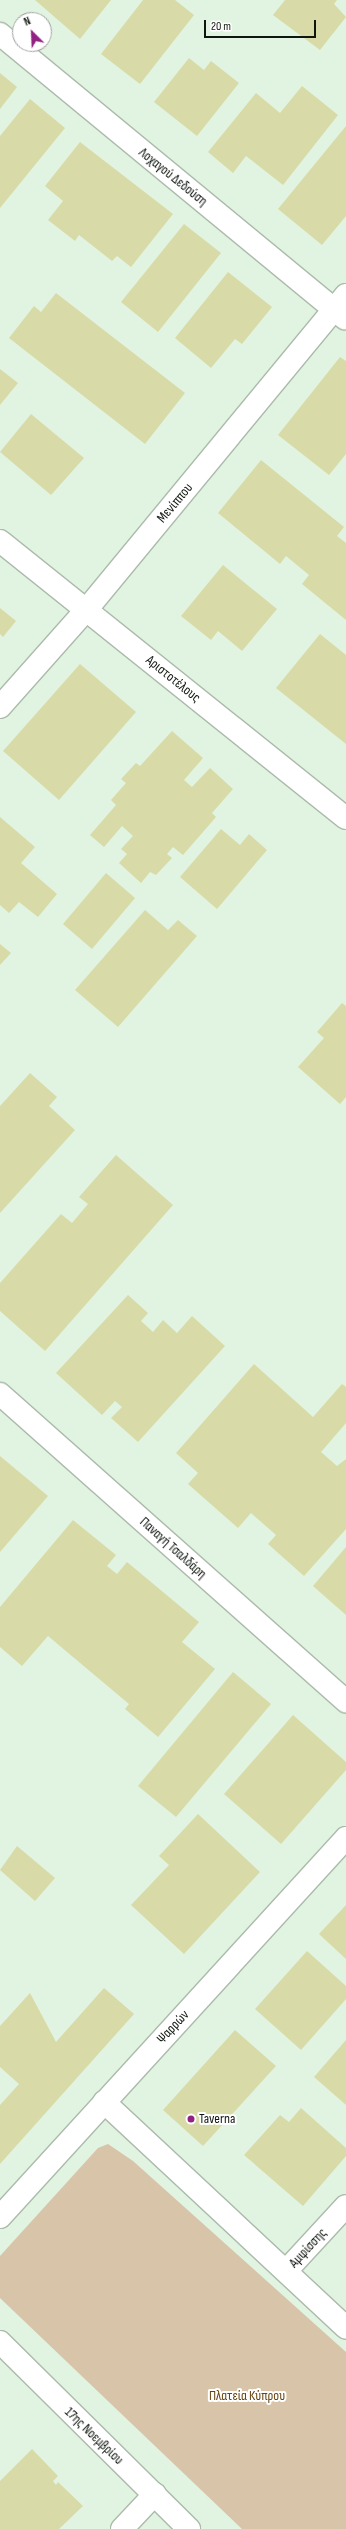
<!DOCTYPE html>
<html>
<head>
<meta charset="utf-8">
<style>
	body { margin:0 }
	#map { position:relative; width:346px; height:2529px; overflow:hidden; background:#e1f3e1; font-family:"Sofia Sans Condensed",sans-serif }
	div>[style] { position:absolute }
	[style*='--x'] { left:calc(var(--x)*1px); top:calc(var(--y)*1px); width:calc(var(--w)*1px); rotate:calc(var(--a)*1deg) }
	.green>* { inset:0; background:#d8c4a9 }
	.building>* { inset:0; background:#d8dba7 }
	.roads { filter:drop-shadow(1px 0 #abbbab) drop-shadow(-1px 0 #abbbab) drop-shadow(0 1px #abbbab) drop-shadow(0 -1px #abbbab) }
	.minor>* { height:22px; margin:-11px; padding:0 11px; transform-origin:11px; border-radius:11px; background:#fff }
	.dots>* { width:11px; height:11px; translate:-50% -50%; box-sizing:border-box; border:2px solid #fff; border-radius:50% }
	span { translate:-50% -50%; white-space:nowrap; text-align:center; line-height:1.15; -webkit-text-stroke:4px #fff; paint-order:stroke }
	.street-label { font-size:14px; color:#0f150f }
	.poi-label { font-size:14px; color:#0f150f }
	.left { translate:0 -50%; text-align:left }
	.park-label { font-size:14px; color:#654612 }
	.north { position:absolute; left:12px; top:12px; width:40px; height:40px; box-sizing:border-box; background:#fff; border:1px solid #9fa19f; border-radius:50%; rotate:336deg; font-size:11px; font-weight:700; line-height:16px; text-align:center; color:#0f150f }
	.north::after { content:''; display:block; margin:auto; width:14px; height:18px; background:#912283; clip-path:polygon(50% 0,100% 100%,50% 72%,0 100%) }
	.scale { position:absolute; left:204px; top:20px; width:112px; height:18px; box-sizing:border-box; border:2px solid #0f150f; border-top:0; padding-left:5px; font-size:12px; line-height:14px; white-space:nowrap; color:#0f150f; -webkit-text-stroke:3px #fff; paint-order:stroke }
</style>
</head>
<body>
<div id="map">
	<div class="green">
		<i style="clip-path:polygon(108px 2144px,133px 2161px,346px 2352px,346px 2529px,242px 2529px,0 2298px,0 2256px,98px 2148px)"></i>
	</div>
	<div class="building">
		<i style="clip-path:polygon(35px 0,111px 0,80px 39px)"></i>
		<i style="clip-path:polygon(143px 0,175px 0,194px 15px,140px 84px,101px 54px)"></i>
		<i style="clip-path:polygon(285px 0,337px 0,334px 4px,346px 17px,320px 50px,273px 15px)"></i>
		<i style="clip-path:polygon(189px 58px,204px 70px,211px 61px,239px 83px,197px 136px,154px 102px)"></i>
		<i style="clip-path:polygon(0 73px,17px 87px,0 109px)"></i>
		<i style="clip-path:polygon(302px 86px,338px 115px,283px 185px,246px 156px,233px 173px,208px 152px,256px 93px,280px 113px)"></i>
		<i style="clip-path:polygon(30px 99px,65px 128px,0 208px,0 136px)"></i>
		<i style="clip-path:polygon(346px 126px,346px 216px,322px 245px,278px 209px)"></i>
		<i style="clip-path:polygon(80px 142px,173px 214px,131px 267px,117px 256px,112px 261px,79px 235px,75px 241px,48px 220px,63px 201px,45px 186px)"></i>
		<i style="clip-path:polygon(184px 224px,221px 253px,158px 332px,121px 302px)"></i>
		<i style="clip-path:polygon(228px 272px,272px 307px,242px 344px,235px 339px,211px 368px,175px 338px)"></i>
		<i style="clip-path:polygon(56px 293px,185px 393px,145px 444px,9px 338px,34px 306px,41px 312px)"></i>
		<i style="clip-path:polygon(340px 357px,346px 361px,346px 454px,329px 475px,278px 435px)"></i>
		<i style="clip-path:polygon(0 369px,18px 383px,0 405px)"></i>
		<i style="clip-path:polygon(31px 414px,84px 458px,51px 495px,0 452px)"></i>
		<i style="clip-path:polygon(261px 460px,344px 527px,337px 536px,346px 543px,346px 620px,302px 584px,309px 575px,286px 556px,280px 564px,218px 513px)"></i>
		<i style="clip-path:polygon(223px 565px,277px 609px,242px 651px,218px 631px,211px 640px,181px 616px)"></i>
		<i style="clip-path:polygon(0 608px,16px 621px,3px 637px,0 634px)"></i>
		<i style="clip-path:polygon(320px 634px,346px 655px,346px 744px,276px 688px)"></i>
		<i style="clip-path:polygon(80px 664px,136px 712px,59px 800px,3px 751px)"></i>
		<i style="clip-path:polygon(172px 731px,203px 758px,184px 780px,192px 787px,210px 768px,233px 789px,212px 813px,216px 817px,183px 855px,173px 847px,167px 854px,172px 858px,156px 875px,150px 872px,141px 883px,119px 863px,127px 854px,121px 849px,133px 836px,122px 826px,104px 847px,90px 835px,116px 805px,111px 800px,126px 783px,121px 779px,136px 763px,140px 766px)"></i>
		<i style="clip-path:polygon(0 817px,35px 847px,21px 863px,57px 894px,38px 917px,19px 902px,9px 913px,0 905px)"></i>
		<i style="clip-path:polygon(221px 829px,240px 845px,249px 834px,267px 850px,217px 909px,180px 877px)"></i>
		<i style="clip-path:polygon(106px 873px,135px 898px,92px 949px,63px 924px)"></i>
		<i style="clip-path:polygon(145px 910px,168px 930px,178px 920px,197px 936px,118px 1027px,75px 990px)"></i>
		<i style="clip-path:polygon(0 944px,11px 953px,0 965px)"></i>
		<i style="clip-path:polygon(342px 1003px,346px 1006px,346px 1097px,340px 1104px,298px 1067px,324px 1038px,317px 1032px)"></i>
		<i style="clip-path:polygon(30px 1073px,57px 1097px,49px 1106px,75px 1130px,0 1213px,0 1106px)"></i>
		<i style="clip-path:polygon(116px 1155px,173px 1205px,45px 1351px,0 1311px,0 1283px,61px 1214px,72px 1223px,88px 1204px,79px 1197px)"></i>
		<i style="clip-path:polygon(128px 1295px,148px 1313px,141px 1321px,153px 1332px,163px 1320px,177px 1333px,192px 1316px,225px 1346px,138px 1442px,111px 1418px,122px 1407px,115px 1401px,102px 1415px,56px 1373px)"></i>
		<i style="clip-path:polygon(254px 1364px,313px 1417px,342px 1384px,346px 1387px,346px 1423px,321px 1452px,337px 1466px,346px 1459px,346px 1529px,304px 1576px,268px 1544px,276px 1535px,251px 1513px,238px 1528px,188px 1484px,198px 1473px,176px 1453px)"></i>
		<i style="clip-path:polygon(0 1456px,48px 1496px,0 1552px)"></i>
		<i style="clip-path:polygon(73px 1520px,116px 1555px,107px 1566px,117px 1574px,127px 1562px,199px 1622px,182px 1642px,215px 1669px,158px 1737px,125px 1709px,129px 1704px,48px 1636px,22px 1666px,0 1647px,0 1607px)"></i>
		<i style="clip-path:polygon(346px 1547px,346px 1615px,313px 1586px)"></i>
		<i style="clip-path:polygon(233px 1672px,271px 1704px,176px 1817px,138px 1786px)"></i>
		<i style="clip-path:polygon(293px 1715px,346px 1762px,346px 1770px,281px 1844px,224px 1794px)"></i>
		<i style="clip-path:polygon(198px 1814px,260px 1872px,184px 1954px,131px 1905px,169px 1865px,159px 1856px)"></i>
		<i style="clip-path:polygon(17px 1846px,55px 1878px,35px 1901px,0 1870px)"></i>
		<i style="clip-path:polygon(346px 1905px,346px 1959px,319px 1934px)"></i>
		<i style="clip-path:polygon(307px 1951px,346px 1986px,346px 1999px,301px 2050px,255px 2009px)"></i>
		<i style="clip-path:polygon(104px 1988px,134px 2014px,0 2164px,0 2105px,19px 2084px,0 2067px,0 2026px,30px 1993px,56px 2042px)"></i>
		<i style="clip-path:polygon(235px 2030px,276px 2066px,203px 2146px,163px 2110px)"></i>
		<i style="clip-path:polygon(346px 2040px,346px 2105px,314px 2077px)"></i>
		<i style="clip-path:polygon(301px 2108px,346px 2148px,346px 2156px,303px 2206px,244px 2155px,280px 2115px,289px 2122px)"></i>
		<i style="clip-path:polygon(32px 2449px,58px 2476px,53px 2481px,56px 2485px,58px 2482px,83px 2506px,59px 2529px,0 2529px,0 2481px)"></i>
	</div>
	<div class="roads">
		<div class="minor">
			<i style="--x:0;--y:34;--w:447;--a:39.5"></i>
			<i style="--x:0;--y:541;--w:443;--a:38.7"></i>
			<i style="--x:0;--y:707;--w:131;--a:-48.4"></i>
			<i style="--x:87;--y:609;--w:407;--a:-50.5"></i>
			<i style="--x:0;--y:1394;--w:463;--a:41.6"></i>
			<i style="--x:104;--y:2102;--w:331;--a:43"></i>
			<i style="--x:0;--y:2217;--w:513;--a:-47.61"></i>
			<i style="--x:286;--y:2271;--w:88;--a:-47.3"></i>
			<i style="--x:0;--y:2342;--w:266;--a:44.7"></i>
			<i style="--x:122;--y:2529;--w:48;--a:-46.7"></i>
		</div>
	</div>
	<div class="dots">
		<i style="left:191px;top:2119px;background:#912283"></i>
	</div>
	<div class="street-label">
		<span style="left:173px;top:177px;rotate:39deg">Λοχαγού Δεδούση</span>
		<span style="left:175px;top:503px;rotate:-50deg">Μενίππου</span>
		<span style="left:173px;top:679px;rotate:39deg">Αριστοτέλους</span>
		<span style="left:173px;top:1548px;rotate:42deg">Παναγή Τσαλδάρη</span>
		<span style="left:173px;top:2027px;rotate:-47deg">Ψαρρών</span>
		<span style="left:308px;top:2248px;rotate:-47deg">Αμφίσσης</span>
		<span style="left:94px;top:2436px;rotate:44deg">17ης Νοεμβρίου</span>
	</div>
	<div class="poi-label">
		<span class="left" style="left:199px;top:2119px">Taverna</span>
	</div>
	<div class="park-label">
		<span style="left:247px;top:2396px">Πλατεία Κύπρου</span>
	</div>
	<div class="north">N</div>
	<div class="scale">20 m</div>
</div>
</body>
</html>
